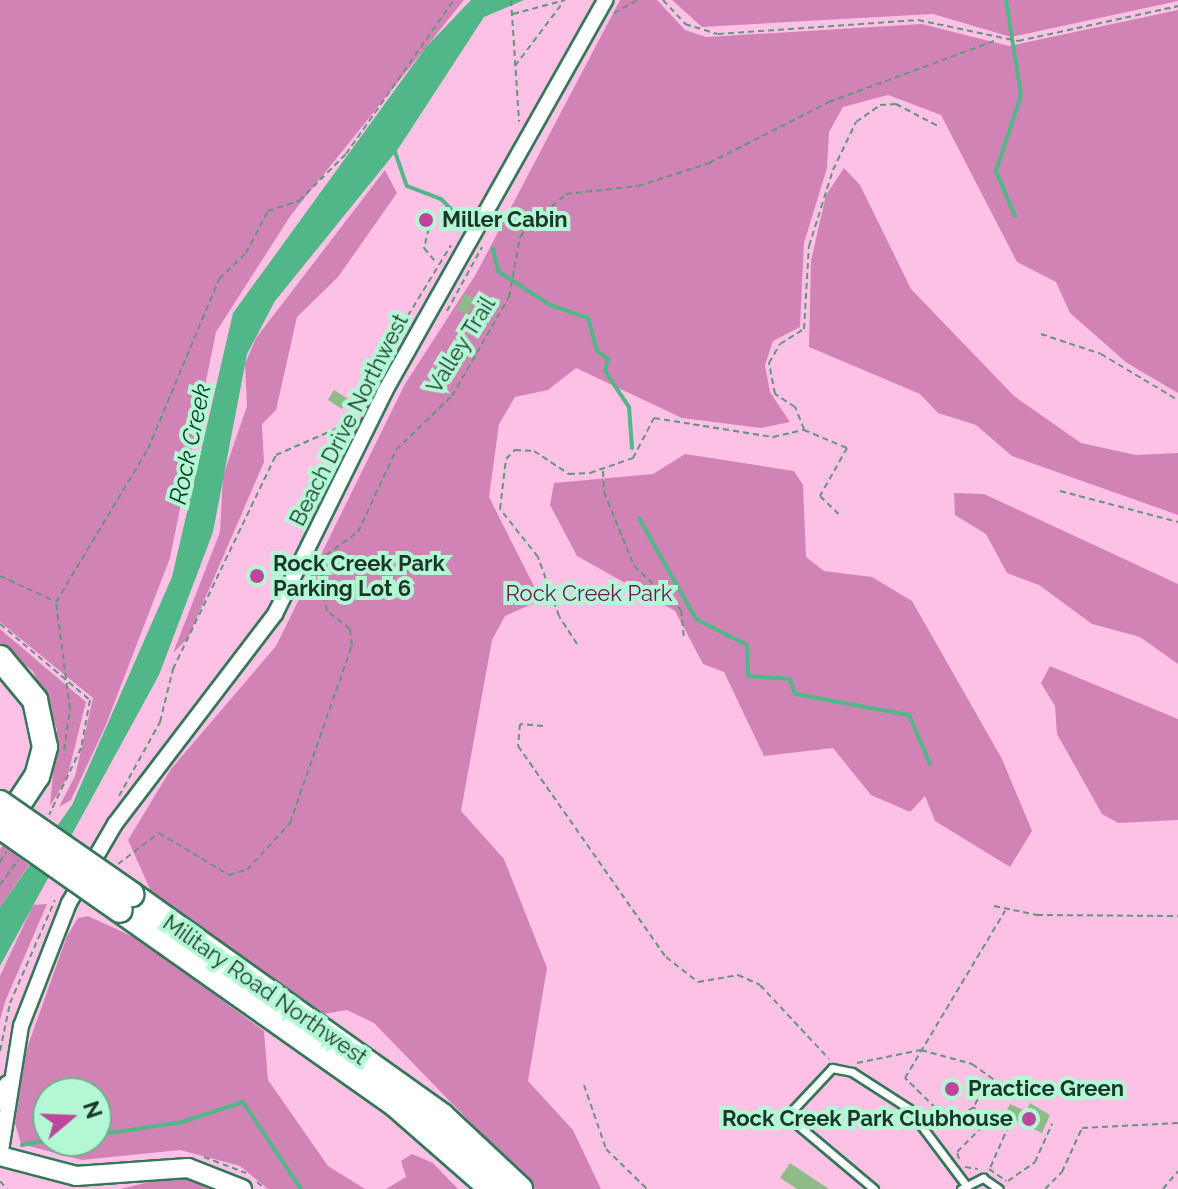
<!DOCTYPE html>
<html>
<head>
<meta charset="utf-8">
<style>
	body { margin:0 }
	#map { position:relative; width:1178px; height:1189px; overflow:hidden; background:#b3f8d4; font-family:Raleway,sans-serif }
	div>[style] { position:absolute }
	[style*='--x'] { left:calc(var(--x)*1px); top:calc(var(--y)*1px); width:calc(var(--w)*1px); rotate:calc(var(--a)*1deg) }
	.green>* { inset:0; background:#fec1e6 }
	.forest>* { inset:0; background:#d283b6 }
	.water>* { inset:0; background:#51b688 }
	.stream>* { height:4px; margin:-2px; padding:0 2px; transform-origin:2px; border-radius:2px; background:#51b688 }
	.building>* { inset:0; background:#8fbb89 }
	.path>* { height:2px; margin-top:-1px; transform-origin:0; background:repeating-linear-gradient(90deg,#64947c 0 6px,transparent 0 10px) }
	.roads { filter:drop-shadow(2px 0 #347759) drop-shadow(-2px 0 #347759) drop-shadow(0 2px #347759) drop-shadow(0 -2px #347759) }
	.service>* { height:7px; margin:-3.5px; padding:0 3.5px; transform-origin:3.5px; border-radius:3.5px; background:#fff }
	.minor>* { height:14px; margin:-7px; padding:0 7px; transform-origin:7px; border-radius:7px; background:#fff }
	.tertiary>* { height:18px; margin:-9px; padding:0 9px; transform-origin:9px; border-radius:9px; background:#fff }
	.primary>* { height:24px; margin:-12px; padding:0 12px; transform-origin:12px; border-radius:12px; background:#fff }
	.bridges { filter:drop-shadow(2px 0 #347759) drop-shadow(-2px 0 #347759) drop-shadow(0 2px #347759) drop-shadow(0 -2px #347759) }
	.primary-bridge>* { height:24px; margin:-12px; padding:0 12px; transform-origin:12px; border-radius:12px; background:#fff }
	.dots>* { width:22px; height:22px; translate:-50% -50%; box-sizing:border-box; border:4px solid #b3f8d4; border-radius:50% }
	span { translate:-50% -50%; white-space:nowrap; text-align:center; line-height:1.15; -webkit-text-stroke:8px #b3f8d4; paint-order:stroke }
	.poi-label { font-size:22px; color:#1b3729; font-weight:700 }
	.left { translate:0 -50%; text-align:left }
	.right { translate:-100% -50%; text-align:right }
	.street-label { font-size:22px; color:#1b3729 }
	.park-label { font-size:22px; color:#73155a }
	.water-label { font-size:24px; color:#083623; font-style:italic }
	.north { position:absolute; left:32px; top:1077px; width:80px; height:80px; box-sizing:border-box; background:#b3f8d4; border:2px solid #76ab90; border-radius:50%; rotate:71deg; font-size:22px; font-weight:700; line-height:32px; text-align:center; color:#1b3729 }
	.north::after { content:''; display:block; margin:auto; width:28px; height:36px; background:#bf479b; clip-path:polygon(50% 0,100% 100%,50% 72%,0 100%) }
</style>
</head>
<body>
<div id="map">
	<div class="green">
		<i style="clip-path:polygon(evenodd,0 0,1178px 0,1178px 1189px,0 1189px,0 0,48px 1093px,96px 1093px,96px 1141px,48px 1141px,48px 1093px)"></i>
	</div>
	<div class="forest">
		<i style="clip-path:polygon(0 0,464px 0,291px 215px,216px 332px,170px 558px,105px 727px,71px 800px,59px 807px,75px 776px,93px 698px,0 622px)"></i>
		<i style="clip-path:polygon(620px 0,657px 0,685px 30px,706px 37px,922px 24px,1009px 46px,1178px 10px,1178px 393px,1127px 363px,1070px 313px,1056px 282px,1017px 262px,941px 115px,888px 95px,843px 107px,829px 132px,827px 168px,804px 243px,800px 327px,773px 341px,765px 365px,770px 392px,790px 422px,761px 428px,682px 418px,576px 368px,548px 390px,515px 397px,499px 424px,489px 497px,541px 600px,505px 616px,492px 640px,461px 811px,504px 859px,547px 968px,528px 1081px,573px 1130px,601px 1189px,535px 1189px,374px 1023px,347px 1010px,324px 1014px,154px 898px,128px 840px,171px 769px,276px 646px,405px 384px,476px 274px)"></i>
		<i style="clip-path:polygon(672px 0,1178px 0,1178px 1px,1011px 37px,933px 14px,702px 27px)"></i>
		<i style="clip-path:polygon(844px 168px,860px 185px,911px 289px,1014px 396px,1081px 443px,1136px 455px,1178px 453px,1178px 515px,1012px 456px,976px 425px,938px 413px,920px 394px,809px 347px,811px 261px,826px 195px)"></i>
		<i style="clip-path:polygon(385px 170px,397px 193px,338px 277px,297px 317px,276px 410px,262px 424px,264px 462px,188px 638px,173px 653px,220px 532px,223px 476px,247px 406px,245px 364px,256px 338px)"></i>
		<i style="clip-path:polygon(685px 454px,794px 471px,803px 485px,806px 557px,824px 571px,872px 577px,912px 601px,1002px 759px,1032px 831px,1010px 867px,935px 821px,925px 796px,910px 812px,871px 795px,833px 748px,764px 756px,724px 672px,703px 664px,675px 611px,577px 556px,550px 505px,554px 483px,653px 474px)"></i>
		<i style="clip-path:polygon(954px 493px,984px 494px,1178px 584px,1178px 664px,1140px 637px,1092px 624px,1039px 585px,1007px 573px,986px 534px,955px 515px)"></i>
		<i style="clip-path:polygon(0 629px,86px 702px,67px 778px,50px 806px,57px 729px,33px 671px,0 647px)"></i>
		<i style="clip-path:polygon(1050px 666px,1178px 719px,1178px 820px,1118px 823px,1102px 814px,1057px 734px,1055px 706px,1041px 683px)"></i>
		<i style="clip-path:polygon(3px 845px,29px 865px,0 907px,0 849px)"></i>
		<i style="clip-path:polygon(47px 904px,5px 1002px,0 1020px,0 976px,33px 905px)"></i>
		<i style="clip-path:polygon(evenodd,88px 916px,140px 940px,264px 1031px,268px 1080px,328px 1166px,365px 1189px,268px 1189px,240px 1166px,180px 1150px,82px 1160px,21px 1144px,15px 1123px,26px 1051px,67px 936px,78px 918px,88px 916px,48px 1093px,96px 1093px,96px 1141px,48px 1141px,48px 1093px)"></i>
		<i style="clip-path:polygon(412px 1154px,433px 1163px,458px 1189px,386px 1189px,406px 1177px,401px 1161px)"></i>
		<i style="clip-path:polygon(174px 1176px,189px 1176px,230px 1189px,120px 1189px)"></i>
	</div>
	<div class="water">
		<i style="clip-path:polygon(471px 0,524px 0,484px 17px,398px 149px,275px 301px,247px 354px,213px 532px,159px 675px,0 966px,0 907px,72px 805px,172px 577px,233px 313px,426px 47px)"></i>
	</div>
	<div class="stream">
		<i style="--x:1006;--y:0;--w:96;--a:81"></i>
		<i style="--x:1021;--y:95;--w:80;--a:108.2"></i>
		<i style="--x:996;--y:171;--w:49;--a:67.1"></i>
		<i style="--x:394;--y:149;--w:39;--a:71"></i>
		<i style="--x:407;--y:186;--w:36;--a:21"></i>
		<i style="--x:441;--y:199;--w:34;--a:45"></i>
		<i style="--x:493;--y:249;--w:23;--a:77"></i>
		<i style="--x:498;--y:271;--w:62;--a:33.2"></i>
		<i style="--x:550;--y:305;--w:40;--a:18.9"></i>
		<i style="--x:588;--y:318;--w:34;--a:75"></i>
		<i style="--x:597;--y:351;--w:14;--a:36"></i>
		<i style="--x:608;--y:359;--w:12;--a:104"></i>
		<i style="--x:605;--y:371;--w:43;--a:56.3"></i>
		<i style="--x:629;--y:407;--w:41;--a:85.8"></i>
		<i style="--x:639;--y:518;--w:116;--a:60.6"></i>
		<i style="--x:696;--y:619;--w:57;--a:27"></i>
		<i style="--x:747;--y:645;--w:31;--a:88"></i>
		<i style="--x:748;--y:676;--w:42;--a:4.1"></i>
		<i style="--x:790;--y:679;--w:16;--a:72"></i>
		<i style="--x:795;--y:694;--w:116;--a:10.4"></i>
		<i style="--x:909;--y:715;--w:53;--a:66.8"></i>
		<i style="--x:96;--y:1135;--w:87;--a:-8.6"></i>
		<i style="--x:182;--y:1122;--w:64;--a:-18.2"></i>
		<i style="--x:243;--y:1102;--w:105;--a:56.3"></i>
		<i style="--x:22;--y:1145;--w:26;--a:-11"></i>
	</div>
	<div class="building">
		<i style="clip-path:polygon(420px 211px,435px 214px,432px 226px,417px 225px)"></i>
		<i style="clip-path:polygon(465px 294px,476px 299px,467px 315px,457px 309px)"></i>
		<i style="clip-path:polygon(334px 390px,348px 399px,342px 409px,328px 400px)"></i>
		<i style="clip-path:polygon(1030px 1103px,1050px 1115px,1042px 1133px,1004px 1116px,1010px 1104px,1026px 1111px)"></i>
		<i style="clip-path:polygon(790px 1163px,829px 1189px,797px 1189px,780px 1178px)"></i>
	</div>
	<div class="path">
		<i style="--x:511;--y:0;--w:122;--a:86.2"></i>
		<i style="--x:663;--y:0;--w:33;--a:47"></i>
		<i style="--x:685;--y:24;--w:34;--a:17"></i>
		<i style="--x:718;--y:34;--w:200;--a:-4"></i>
		<i style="--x:918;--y:20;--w:102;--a:11.9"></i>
		<i style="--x:1018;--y:41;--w:164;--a:-12.3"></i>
		<i style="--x:614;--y:13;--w:26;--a:-29"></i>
		<i style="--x:513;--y:14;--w:54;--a:-15.1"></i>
		<i style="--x:515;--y:66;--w:76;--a:-53"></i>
		<i style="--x:429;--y:228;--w:21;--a:104"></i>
		<i style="--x:424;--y:248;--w:17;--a:50"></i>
		<i style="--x:447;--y:311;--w:73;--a:-61.3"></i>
		<i style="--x:1041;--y:334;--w:63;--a:18.4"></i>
		<i style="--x:1101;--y:354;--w:90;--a:30.9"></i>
		<i style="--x:804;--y:429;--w:24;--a:-112"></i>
		<i style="--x:795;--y:407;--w:24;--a:-147"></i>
		<i style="--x:775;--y:394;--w:32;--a:-101"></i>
		<i style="--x:769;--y:363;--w:22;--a:-60"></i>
		<i style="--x:780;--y:344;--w:28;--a:-32"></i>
		<i style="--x:804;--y:329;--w:83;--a:-86.6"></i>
		<i style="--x:809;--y:246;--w:80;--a:-72.5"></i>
		<i style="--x:833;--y:170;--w:53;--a:-64.4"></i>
		<i style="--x:856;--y:122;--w:29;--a:-35"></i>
		<i style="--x:880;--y:105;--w:16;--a:-4"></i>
		<i style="--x:896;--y:104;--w:47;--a:27.6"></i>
		<i style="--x:603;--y:471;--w:21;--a:87"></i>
		<i style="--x:604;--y:492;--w:80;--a:67.9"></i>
		<i style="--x:634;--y:566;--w:64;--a:43.1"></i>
		<i style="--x:681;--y:610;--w:29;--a:84"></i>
		<i style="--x:1060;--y:491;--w:122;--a:14.7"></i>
		<i style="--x:0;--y:576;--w:60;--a:24.8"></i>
		<i style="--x:0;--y:624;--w:118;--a:40.2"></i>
		<i style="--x:90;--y:700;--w:49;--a:100.6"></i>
		<i style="--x:81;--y:748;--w:74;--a:115.5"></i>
		<i style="--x:577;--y:644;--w:33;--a:-123"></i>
		<i style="--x:559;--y:616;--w:63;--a:-109.6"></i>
		<i style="--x:538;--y:557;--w:61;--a:-128.4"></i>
		<i style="--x:500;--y:509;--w:50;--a:-83.2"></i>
		<i style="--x:506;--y:459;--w:13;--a:-45"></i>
		<i style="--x:515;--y:450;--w:19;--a:3"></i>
		<i style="--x:534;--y:451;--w:42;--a:33.3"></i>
		<i style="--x:569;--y:474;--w:21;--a:-3"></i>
		<i style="--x:590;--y:473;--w:46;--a:-19.2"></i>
		<i style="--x:633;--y:458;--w:45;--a:-62.3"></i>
		<i style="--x:654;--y:418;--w:121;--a:9.1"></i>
		<i style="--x:773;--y:437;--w:32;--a:-13"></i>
		<i style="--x:804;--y:430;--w:47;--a:22.7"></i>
		<i style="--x:847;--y:448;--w:55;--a:119.4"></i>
		<i style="--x:820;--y:496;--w:28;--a:44"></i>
		<i style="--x:543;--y:726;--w:23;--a:-175"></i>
		<i style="--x:520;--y:724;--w:22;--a:95"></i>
		<i style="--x:518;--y:746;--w:258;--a:55"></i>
		<i style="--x:666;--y:957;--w:41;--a:38"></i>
		<i style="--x:698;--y:982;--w:41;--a:-9.9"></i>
		<i style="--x:738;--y:975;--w:24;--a:24"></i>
		<i style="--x:760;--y:985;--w:101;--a:47"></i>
		<i style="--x:64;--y:750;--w:41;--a:-81.7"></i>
		<i style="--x:70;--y:709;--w:108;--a:-97.5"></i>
		<i style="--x:56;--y:602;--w:179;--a:-59"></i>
		<i style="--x:148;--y:449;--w:184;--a:-67.3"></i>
		<i style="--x:219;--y:279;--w:37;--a:-44"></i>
		<i style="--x:246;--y:253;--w:47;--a:-62.4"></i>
		<i style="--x:268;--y:211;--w:33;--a:-18"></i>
		<i style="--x:299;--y:201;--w:66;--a:-45"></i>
		<i style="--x:346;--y:154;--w:188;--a:-55"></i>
		<i style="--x:119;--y:796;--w:85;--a:-61"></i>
		<i style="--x:160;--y:722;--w:55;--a:-76.2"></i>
		<i style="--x:173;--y:669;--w:237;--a:-64.3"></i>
		<i style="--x:276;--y:455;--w:70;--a:-23.6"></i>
		<i style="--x:340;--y:427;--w:213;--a:-58.6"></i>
		<i style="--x:0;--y:862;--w:12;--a:-59"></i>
		<i style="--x:118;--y:864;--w:51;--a:-37.1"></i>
		<i style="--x:159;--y:833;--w:82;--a:31"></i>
		<i style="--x:229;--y:875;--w:19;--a:-16"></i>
		<i style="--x:247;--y:870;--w:64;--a:-47.5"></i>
		<i style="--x:290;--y:823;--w:188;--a:-70.8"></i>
		<i style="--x:352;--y:645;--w:16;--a:-97"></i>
		<i style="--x:350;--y:629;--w:29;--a:-142"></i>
		<i style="--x:327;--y:611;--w:33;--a:-101"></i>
		<i style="--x:321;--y:579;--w:25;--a:-78"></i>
		<i style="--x:326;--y:555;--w:39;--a:-36"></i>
		<i style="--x:358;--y:532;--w:90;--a:-65.1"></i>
		<i style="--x:396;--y:450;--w:78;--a:-44"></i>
		<i style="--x:452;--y:396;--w:114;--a:-60.1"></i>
		<i style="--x:509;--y:297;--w:61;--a:-79.6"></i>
		<i style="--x:520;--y:237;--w:14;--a:-51"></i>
		<i style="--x:529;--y:226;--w:49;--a:-40.9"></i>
		<i style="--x:566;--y:194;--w:72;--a:-6.3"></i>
		<i style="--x:638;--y:186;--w:75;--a:-17.9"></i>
		<i style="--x:709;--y:163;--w:135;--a:-26.9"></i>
		<i style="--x:829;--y:102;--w:179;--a:-20.3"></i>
		<i style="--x:0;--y:885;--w:31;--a:-54"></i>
		<i style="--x:994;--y:906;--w:44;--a:11.8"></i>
		<i style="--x:1037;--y:915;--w:141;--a:0.4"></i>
		<i style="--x:0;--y:1051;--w:49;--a:-78.2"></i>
		<i style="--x:10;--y:1003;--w:112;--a:-66.4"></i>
		<i style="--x:857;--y:1063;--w:65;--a:-11.5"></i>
		<i style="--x:921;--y:1050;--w:53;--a:15.4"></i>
		<i style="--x:972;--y:1064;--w:52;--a:35.5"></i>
		<i style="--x:986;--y:1081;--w:29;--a:115"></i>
		<i style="--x:974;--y:1107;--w:28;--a:148"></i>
		<i style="--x:950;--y:1122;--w:63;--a:-135.6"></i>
		<i style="--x:905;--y:1078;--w:195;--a:-59.1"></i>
		<i style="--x:584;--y:1085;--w:68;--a:71"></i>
		<i style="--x:606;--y:1149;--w:57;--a:44.3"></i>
		<i style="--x:981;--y:1114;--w:30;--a:21"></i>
		<i style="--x:1009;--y:1125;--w:47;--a:113.8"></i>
		<i style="--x:981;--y:1127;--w:13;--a:-51"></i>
		<i style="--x:204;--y:1157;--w:45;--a:20.9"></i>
		<i style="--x:959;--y:1159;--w:7;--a:-106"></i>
		<i style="--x:957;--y:1152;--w:34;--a:-45"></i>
		<i style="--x:981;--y:1128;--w:22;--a:-108"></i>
		<i style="--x:965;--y:1167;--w:13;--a:9"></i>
		<i style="--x:989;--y:1169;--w:21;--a:35"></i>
		<i style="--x:0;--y:1181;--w:11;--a:49"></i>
		<i style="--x:1008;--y:1181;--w:33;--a:-35"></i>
		<i style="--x:1035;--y:1162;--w:42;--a:-65.9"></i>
		<i style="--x:257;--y:1182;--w:11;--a:41"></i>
		<i style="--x:1045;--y:1189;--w:24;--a:-45"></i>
		<i style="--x:1062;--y:1172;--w:48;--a:-65.6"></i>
		<i style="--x:1082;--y:1128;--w:96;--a:-3"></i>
		<i style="--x:1163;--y:1189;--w:23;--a:-50"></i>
	</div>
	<div class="roads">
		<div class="service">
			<i style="--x:874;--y:1189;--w:114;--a:-140"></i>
			<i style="--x:787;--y:1116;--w:66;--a:-46.8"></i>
			<i style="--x:832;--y:1068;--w:20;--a:11"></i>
			<i style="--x:852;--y:1072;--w:67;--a:32.7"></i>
			<i style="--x:908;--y:1108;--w:95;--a:53.1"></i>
			<i style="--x:961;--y:1189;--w:25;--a:-27"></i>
			<i style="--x:983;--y:1178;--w:19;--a:35"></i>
		</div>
		<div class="minor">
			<i style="--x:0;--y:1157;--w:133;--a:-80.9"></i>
			<i style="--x:21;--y:1026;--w:132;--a:-68.7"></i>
			<i style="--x:69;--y:903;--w:91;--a:-59.8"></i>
			<i style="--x:115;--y:824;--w:264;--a:-52.7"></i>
			<i style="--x:275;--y:614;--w:249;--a:-63.7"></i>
			<i style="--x:385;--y:391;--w:449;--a:-60.6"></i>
		</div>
		<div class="tertiary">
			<i style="--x:0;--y:1101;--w:18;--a:-63"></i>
			<i style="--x:0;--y:1156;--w:79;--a:14.7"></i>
			<i style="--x:76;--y:1176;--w:112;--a:-4.1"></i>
			<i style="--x:188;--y:1168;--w:58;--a:21.3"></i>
		</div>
		<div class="primary">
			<i style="--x:0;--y:658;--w:55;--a:50.2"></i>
			<i style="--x:35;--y:700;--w:48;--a:78"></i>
			<i style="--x:45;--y:747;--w:30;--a:105"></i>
			<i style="--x:37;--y:776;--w:64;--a:123.4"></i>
			<i style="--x:131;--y:894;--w:382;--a:35.5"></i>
			<i style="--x:442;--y:1116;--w:107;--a:43.1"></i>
			<i style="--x:120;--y:910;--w:338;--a:35.2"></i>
			<i style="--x:396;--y:1105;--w:128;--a:41.2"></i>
		</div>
	</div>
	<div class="bridges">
		<div class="primary-bridge">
			<i style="--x:0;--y:803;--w:160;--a:34.8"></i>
			<i style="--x:0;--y:826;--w:146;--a:35"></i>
		</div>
	</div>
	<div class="dots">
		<i style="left:426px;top:220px;background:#bf479b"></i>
		<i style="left:257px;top:576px;background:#bf479b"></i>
		<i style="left:952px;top:1089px;background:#bf479b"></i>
		<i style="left:1029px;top:1119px;background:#bf479b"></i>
	</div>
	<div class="poi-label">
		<span class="left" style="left:442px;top:220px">Miller Cabin</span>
		<span class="left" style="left:273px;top:576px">Rock Creek Park<br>Parking Lot 6</span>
		<span class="left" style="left:968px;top:1089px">Practice Green</span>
		<span class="right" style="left:1013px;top:1119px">Rock Creek Park Clubhouse</span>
	</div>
	<div class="street-label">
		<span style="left:461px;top:345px;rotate:-58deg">Valley Trail</span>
		<span style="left:349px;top:420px;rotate:-63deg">Beach Drive Northwest</span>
		<span style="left:265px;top:990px;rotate:35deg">Military Road Northwest</span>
	</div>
	<div class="park-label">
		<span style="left:589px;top:594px">Rock Creek Park</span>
	</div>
	<div class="water-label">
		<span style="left:190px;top:444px;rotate:-78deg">Rock Creek</span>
	</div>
	<div class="north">N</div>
</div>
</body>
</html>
